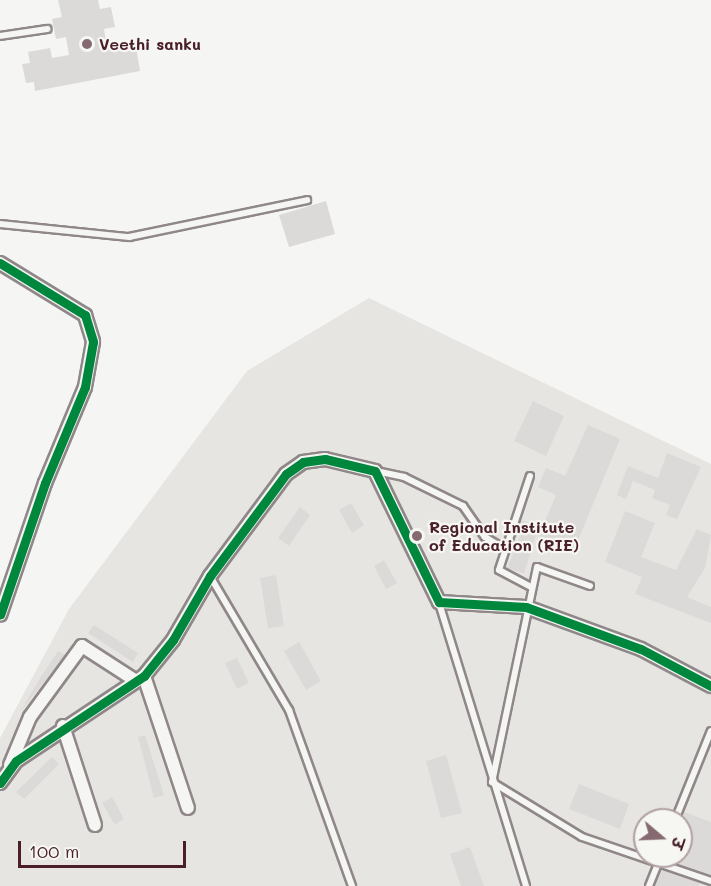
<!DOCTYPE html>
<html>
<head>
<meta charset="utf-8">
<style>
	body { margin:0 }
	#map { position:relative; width:711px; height:886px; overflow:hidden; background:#f5f5f3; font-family:Mali,"Playpen Sans Deva",sans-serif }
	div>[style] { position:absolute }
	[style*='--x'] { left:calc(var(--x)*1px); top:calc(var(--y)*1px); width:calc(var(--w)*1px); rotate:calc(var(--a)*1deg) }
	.built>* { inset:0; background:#e7e5e2 }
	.building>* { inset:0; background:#dcdad9 }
	.roads { filter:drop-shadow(2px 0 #8f8788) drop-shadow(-2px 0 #8f8788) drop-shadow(0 2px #8f8788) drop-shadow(0 -2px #8f8788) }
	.service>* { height:6px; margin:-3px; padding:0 3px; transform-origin:3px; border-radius:3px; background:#f5f5f3 }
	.minor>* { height:12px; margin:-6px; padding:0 6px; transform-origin:6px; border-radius:6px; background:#f5f5f3 }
	.cycleway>* { height:9px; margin:-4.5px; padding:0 4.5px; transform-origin:4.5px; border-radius:4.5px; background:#00873e }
	.dots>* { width:16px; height:16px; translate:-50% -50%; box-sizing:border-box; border:3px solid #f6f6f2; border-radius:50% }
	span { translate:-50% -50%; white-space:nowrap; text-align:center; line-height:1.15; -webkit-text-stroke:4.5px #f6f6f2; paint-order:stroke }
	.poi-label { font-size:16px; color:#4a1f2b; font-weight:700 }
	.left { translate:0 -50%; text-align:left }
	.north { position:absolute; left:633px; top:808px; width:60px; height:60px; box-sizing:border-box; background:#f6f6f2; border:2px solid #b1a0a2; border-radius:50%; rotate:109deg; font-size:16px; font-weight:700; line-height:24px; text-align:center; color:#4a1f2b }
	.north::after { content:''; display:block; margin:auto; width:21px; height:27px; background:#866a71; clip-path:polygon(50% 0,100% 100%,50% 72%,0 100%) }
	.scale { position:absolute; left:18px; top:841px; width:168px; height:27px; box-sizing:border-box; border:3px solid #4a1f2b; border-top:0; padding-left:8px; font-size:18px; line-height:21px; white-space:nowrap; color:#4a1f2b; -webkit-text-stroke:4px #f6f6f2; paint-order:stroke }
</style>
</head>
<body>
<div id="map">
	<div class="built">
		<i style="clip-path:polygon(evenodd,369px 298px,711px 464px,711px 886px,0 886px,0 738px,69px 609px,247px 371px,369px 298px,645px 820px,681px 820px,681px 856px,645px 856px,645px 820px)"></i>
	</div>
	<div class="building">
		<i style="clip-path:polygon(58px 0,98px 0,100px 9px,111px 7px,115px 27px,104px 29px,107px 47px,135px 41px,140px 71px,35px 91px,34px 82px,26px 83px,22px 64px,30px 63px,28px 52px,50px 48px,52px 58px,69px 55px,66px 37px,56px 39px,52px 19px,62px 17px)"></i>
		<i style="clip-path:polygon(326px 201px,335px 234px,289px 247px,279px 215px)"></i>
		<i style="clip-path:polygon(533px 401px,564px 416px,546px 456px,514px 441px)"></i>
		<i style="clip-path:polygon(588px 425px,620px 439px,574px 550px,536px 535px,524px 574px,507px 568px,523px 530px,521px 520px,542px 528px,556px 495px,538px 487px,546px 468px,565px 476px)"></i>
		<i style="clip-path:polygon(667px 453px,701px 467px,677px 519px,666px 515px,670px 505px,652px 498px,655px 490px,633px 481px,626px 499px,617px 495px,628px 466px,658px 478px)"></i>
		<i style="clip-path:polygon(351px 503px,364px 525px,352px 533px,339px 510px)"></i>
		<i style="clip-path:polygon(300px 507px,310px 515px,289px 546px,278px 538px)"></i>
		<i style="clip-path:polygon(625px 511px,655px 523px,641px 557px,676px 570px,697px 529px,711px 535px,705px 568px,687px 597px,711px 607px,711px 623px,635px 594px,642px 577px,605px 562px)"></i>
		<i style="clip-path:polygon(384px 560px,397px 583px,386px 589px,374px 566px)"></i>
		<i style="clip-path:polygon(276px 575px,284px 626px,268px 628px,260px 578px)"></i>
		<i style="clip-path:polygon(94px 625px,138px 653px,133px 662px,88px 633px)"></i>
		<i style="clip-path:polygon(299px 642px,321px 681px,306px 690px,284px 651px)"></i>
		<i style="clip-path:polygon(58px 651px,65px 655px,21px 711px,37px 683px)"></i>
		<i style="clip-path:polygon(237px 658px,249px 683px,237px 689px,225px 663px)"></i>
		<i style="clip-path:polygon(145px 735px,164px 795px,154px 798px,138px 737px)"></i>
		<i style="clip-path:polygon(446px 755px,462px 813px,441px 818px,426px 761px)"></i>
		<i style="clip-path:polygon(52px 757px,59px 764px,24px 799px,16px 792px)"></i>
		<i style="clip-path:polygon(579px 784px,629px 804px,620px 829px,569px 809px)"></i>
		<i style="clip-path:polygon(112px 797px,124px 819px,115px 825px,102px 803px)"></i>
		<i style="clip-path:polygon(684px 812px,711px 822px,711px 875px,665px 860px,681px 856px)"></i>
		<i style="clip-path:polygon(470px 847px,484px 886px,461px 886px,450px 854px)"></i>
		<i style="clip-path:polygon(662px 870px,700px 883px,698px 886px,655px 886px)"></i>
	</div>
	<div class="roads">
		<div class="service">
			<i style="--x:0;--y:36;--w:48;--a:-8.5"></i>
			<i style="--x:0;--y:224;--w:130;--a:5.8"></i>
			<i style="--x:129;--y:237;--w:182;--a:-11.7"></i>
			<i style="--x:376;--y:471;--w:29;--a:12"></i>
			<i style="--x:404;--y:477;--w:66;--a:26.2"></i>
			<i style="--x:463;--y:506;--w:38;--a:55"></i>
			<i style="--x:485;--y:537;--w:23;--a:31"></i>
			<i style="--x:530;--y:476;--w:99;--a:108.3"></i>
			<i style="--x:499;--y:570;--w:36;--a:28"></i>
			<i style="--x:210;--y:576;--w:156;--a:59.5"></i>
			<i style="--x:289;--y:710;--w:187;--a:70.3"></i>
			<i style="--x:590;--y:586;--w:56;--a:-160.3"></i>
			<i style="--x:537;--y:567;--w:220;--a:101.8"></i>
			<i style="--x:492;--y:782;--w:105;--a:31.4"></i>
			<i style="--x:582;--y:837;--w:136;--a:18.8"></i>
			<i style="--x:439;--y:603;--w:296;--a:72.9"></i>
			<i style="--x:675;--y:820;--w:96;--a:-68"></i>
			<i style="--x:649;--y:886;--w:32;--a:-68"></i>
		</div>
		<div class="minor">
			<i style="--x:0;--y:263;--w:100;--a:31.5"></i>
			<i style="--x:85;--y:315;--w:28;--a:73"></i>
			<i style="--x:93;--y:342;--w:46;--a:100.1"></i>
			<i style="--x:85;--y:387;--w:104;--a:112.6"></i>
			<i style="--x:45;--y:483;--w:139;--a:108.8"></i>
			<i style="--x:144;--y:676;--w:139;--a:71.6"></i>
			<i style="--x:63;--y:726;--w:104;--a:72.1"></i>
			<i style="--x:10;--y:765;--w:52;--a:-67.4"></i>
			<i style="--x:30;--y:717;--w:88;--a:-53.8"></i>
			<i style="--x:82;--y:646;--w:64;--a:32.9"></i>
			<i style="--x:0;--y:783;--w:27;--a:-54"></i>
			<i style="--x:16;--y:761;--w:154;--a:-33.6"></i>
			<i style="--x:144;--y:676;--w:46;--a:-51.1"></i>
			<i style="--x:173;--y:640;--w:74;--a:-60"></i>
			<i style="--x:210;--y:576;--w:127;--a:-53.3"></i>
			<i style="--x:286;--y:474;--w:21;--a:-35"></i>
			<i style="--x:303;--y:462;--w:22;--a:-8"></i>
			<i style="--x:325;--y:459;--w:51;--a:13.5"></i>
			<i style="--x:375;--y:471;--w:146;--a:64"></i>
			<i style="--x:439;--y:602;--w:87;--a:3.3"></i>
			<i style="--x:526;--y:607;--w:122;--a:20.1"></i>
			<i style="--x:641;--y:649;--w:79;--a:27.9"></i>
		</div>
	</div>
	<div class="cycleway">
		<i style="--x:0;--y:263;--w:100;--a:31.5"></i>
		<i style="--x:85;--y:315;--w:28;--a:73"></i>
		<i style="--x:93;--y:342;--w:46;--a:100.1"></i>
		<i style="--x:85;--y:387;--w:104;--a:112.6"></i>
		<i style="--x:45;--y:483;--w:139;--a:108.8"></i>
		<i style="--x:0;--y:783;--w:27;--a:-54"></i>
		<i style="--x:16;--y:761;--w:154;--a:-33.6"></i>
		<i style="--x:144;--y:676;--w:46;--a:-51.1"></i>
		<i style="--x:173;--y:640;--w:74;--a:-60"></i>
		<i style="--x:210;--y:576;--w:127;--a:-53.3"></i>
		<i style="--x:286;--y:474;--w:21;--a:-35"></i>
		<i style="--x:303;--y:462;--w:22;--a:-8"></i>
		<i style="--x:325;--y:459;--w:51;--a:13.5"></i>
		<i style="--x:375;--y:471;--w:146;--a:64"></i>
		<i style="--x:439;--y:602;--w:87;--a:3.3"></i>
		<i style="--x:526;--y:607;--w:122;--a:20.1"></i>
		<i style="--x:641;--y:649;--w:79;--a:27.9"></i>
	</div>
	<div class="dots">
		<i style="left:87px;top:44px;background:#866a71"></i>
		<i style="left:417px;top:536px;background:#866a71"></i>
	</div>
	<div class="poi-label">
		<span class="left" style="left:99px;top:44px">Veethi sanku</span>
		<span class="left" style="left:429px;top:536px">Regional Institute<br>of Education (RIE)</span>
	</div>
	<div class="north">उ</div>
	<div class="scale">100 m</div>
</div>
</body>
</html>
